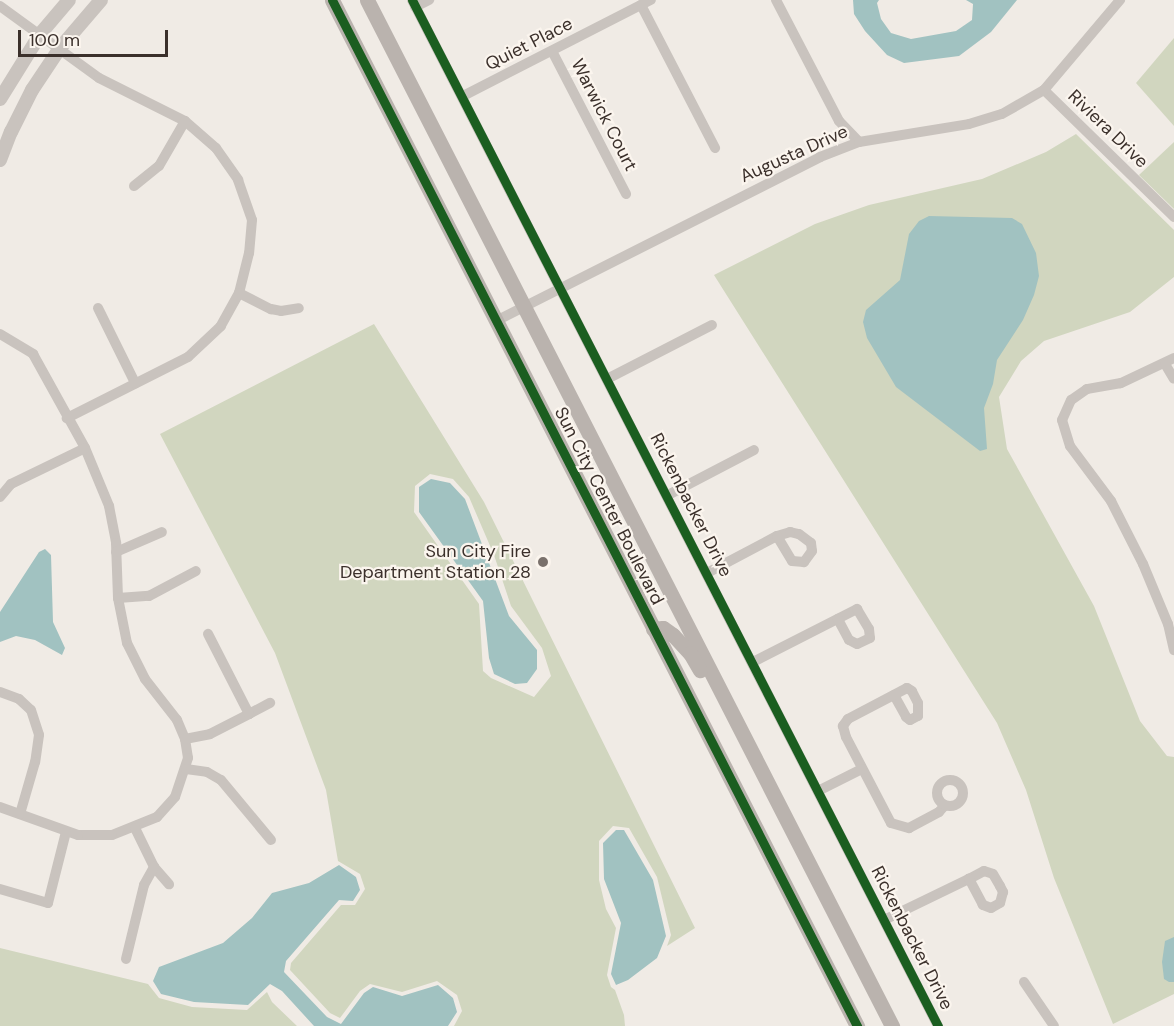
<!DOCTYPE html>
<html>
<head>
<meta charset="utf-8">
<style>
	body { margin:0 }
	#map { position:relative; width:1174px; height:1026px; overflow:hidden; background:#f0ebe5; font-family:"DM Sans",sans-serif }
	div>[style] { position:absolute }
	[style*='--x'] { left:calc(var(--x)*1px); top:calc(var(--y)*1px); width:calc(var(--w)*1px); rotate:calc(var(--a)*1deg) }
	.green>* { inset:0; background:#d1d6bf }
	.water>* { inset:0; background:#a1c2c1 }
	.minor>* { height:10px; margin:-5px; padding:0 5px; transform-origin:5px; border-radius:5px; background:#c9c3be }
	.minor>.ring { margin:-5px; padding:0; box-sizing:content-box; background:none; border:10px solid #c9c3be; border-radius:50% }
	.tertiary>* { height:14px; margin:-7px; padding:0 7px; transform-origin:7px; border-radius:7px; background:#c9c3be }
	.secondary>* { height:15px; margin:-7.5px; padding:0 7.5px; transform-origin:7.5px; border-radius:7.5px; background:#bab3ae }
	.cycleway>* { height:9px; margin:-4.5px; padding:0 4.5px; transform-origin:4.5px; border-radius:4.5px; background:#1b5e20 }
	.dots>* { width:16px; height:16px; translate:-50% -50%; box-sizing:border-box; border:3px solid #fbf5ee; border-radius:50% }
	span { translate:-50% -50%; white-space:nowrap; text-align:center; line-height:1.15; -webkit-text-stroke:4.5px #fbf5ee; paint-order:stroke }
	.street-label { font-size:18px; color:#3b302b }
	.poi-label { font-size:18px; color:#3b302b }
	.right { translate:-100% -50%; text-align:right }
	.scale { position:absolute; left:18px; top:30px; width:150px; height:27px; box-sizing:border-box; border:3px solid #3b302b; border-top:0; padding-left:8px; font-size:18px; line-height:21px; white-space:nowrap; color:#3b302b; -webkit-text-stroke:4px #fbf5ee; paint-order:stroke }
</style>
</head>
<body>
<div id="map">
	<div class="green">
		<i style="clip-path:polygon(1174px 38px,1174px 126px,1136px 83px)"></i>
		<i style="clip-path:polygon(1076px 134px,1174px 230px,1174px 277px,1130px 312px,1044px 341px,1021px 361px,999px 397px,1007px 449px,1094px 606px,1140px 721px,1167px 756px,1174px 757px,1174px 994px,1113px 1024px,1054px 878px,1026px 790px,997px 723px,714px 275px,815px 224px,869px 205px,982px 179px,1046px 152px)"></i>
		<i style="clip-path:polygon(1174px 142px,1174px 209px,1139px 175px)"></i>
		<i style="clip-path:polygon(evenodd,374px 324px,484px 502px,695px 928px,667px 946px,671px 935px,657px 877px,629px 828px,613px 826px,599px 841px,599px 880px,606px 909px,616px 928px,607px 975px,611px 987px,615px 990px,624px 1015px,625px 1026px,454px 1026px,462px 1011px,457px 995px,437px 981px,402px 992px,370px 984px,360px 991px,340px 1018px,330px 1013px,290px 970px,291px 963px,341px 905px,355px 905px,365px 889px,360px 874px,338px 861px,326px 790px,275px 653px,160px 434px,374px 324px,430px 474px,453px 479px,469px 497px,494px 555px,511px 606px,542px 648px,551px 676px,534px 697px,491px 678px,483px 671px,479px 604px,414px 512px,415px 486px,430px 474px)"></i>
		<i style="clip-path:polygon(0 948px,148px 984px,159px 998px,192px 1007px,247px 1010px,267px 992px,272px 1002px,297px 1026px,0 1026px)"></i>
	</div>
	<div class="water">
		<i style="clip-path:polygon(853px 0,879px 0,877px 3px,881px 19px,891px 33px,911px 39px,956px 31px,972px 20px,973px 4px,966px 0,1017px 0,991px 32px,959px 56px,904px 63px,887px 55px,865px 31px,854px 14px)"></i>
		<i style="clip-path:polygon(929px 216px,1012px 218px,1022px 224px,1036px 253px,1039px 276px,1034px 295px,1023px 320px,997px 360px,993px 384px,984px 408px,987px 449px,980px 451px,896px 387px,867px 338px,863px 322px,866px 310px,900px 280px,909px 234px,919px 221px)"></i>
		<i style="clip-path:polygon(431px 479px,450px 483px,465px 499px,509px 616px,537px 650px,537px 669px,527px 683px,515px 684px,494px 674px,489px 658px,483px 601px,419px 512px,419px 487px)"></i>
		<i style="clip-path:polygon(45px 549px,51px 555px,53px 622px,65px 648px,62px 655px,35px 640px,16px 636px,0 642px,0 612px,39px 552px)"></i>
		<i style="clip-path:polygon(616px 830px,624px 830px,653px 880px,666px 936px,657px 958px,628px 980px,616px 985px,611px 974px,621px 923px,604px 879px,603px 843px)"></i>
		<i style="clip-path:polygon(339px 865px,356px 877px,360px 890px,353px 901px,339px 900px,286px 961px,284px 972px,327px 1017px,341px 1024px,364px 993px,373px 987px,402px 996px,438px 985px,453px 998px,457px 1012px,448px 1026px,314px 1026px,282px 991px,270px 984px,248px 1005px,194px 1002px,161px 994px,153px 981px,159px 967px,223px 943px,252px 918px,272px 893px,309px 883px)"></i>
		<i style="clip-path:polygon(1174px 937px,1174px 982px,1169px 982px,1164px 979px,1162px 962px,1165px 941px)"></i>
	</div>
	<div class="minor">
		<i style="--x:412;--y:0;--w:1153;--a:62.86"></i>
		<i style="--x:776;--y:0;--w:136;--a:62.5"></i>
		<i style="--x:839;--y:121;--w:29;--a:46"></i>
		<i style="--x:641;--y:5;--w:161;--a:62.6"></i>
		<i style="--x:0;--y:6;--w:122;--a:36"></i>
		<i style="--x:99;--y:78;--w:96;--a:26.6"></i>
		<i style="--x:185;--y:121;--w:41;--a:41.1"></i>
		<i style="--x:216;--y:148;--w:39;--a:55"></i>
		<i style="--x:238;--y:180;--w:42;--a:70.7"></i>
		<i style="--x:252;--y:220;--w:33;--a:95"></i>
		<i style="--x:249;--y:253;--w:41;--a:104"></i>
		<i style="--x:239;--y:293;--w:38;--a:119"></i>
		<i style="--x:221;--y:326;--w:45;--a:136.8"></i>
		<i style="--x:188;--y:357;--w:136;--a:153.2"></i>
		<i style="--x:415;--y:7;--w:16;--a:-27"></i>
		<i style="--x:552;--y:51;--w:161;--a:62.6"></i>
		<i style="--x:1044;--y:90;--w:182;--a:44.3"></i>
		<i style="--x:463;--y:96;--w:211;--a:-27.1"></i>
		<i style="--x:134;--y:186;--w:32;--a:-39"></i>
		<i style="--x:159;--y:166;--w:52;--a:-60"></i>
		<i style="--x:239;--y:293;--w:36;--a:27"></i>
		<i style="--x:271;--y:309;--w:10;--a:11"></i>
		<i style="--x:281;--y:311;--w:18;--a:-9"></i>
		<i style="--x:98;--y:308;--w:84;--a:63.7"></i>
		<i style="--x:496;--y:321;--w:363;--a:-26.8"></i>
		<i style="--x:820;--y:157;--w:42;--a:-21"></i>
		<i style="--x:859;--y:142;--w:111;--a:-9.3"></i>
		<i style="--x:969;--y:124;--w:34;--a:-17"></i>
		<i style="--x:1002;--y:114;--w:48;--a:-29.7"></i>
		<i style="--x:1044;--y:90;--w:118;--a:-49.8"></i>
		<i style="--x:0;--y:334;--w:39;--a:31"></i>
		<i style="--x:33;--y:354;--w:107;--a:61"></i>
		<i style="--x:85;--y:448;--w:63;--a:67.5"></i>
		<i style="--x:109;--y:506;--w:38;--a:79"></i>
		<i style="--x:116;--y:543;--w:55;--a:87.9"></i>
		<i style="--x:118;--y:598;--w:46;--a:78.7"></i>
		<i style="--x:127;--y:643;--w:40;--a:63.4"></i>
		<i style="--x:145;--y:679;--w:52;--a:52"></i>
		<i style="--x:177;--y:720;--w:21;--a:67"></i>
		<i style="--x:185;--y:739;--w:19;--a:81"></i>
		<i style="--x:188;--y:758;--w:41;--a:108.4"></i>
		<i style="--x:175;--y:797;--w:27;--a:132"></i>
		<i style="--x:157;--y:817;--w:48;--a:158.2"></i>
		<i style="--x:112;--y:835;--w:34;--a:180"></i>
		<i style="--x:78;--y:835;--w:83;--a:-160.3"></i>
		<i style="--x:1174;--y:358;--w:59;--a:154.7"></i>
		<i style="--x:1121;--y:383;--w:35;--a:170"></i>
		<i style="--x:1087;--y:389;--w:19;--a:145"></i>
		<i style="--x:1071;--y:400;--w:22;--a:114"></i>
		<i style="--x:1062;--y:420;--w:27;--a:73"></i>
		<i style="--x:1070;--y:446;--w:69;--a:53.3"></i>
		<i style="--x:1111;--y:501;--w:71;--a:63.1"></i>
		<i style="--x:1143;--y:564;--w:65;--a:67.4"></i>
		<i style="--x:1168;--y:624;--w:27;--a:77"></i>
		<i style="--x:1165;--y:364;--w:17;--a:59"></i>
		<i style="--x:607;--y:379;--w:118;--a:-27.2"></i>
		<i style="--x:668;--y:495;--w:97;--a:-27.6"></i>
		<i style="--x:0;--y:497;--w:17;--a:-50"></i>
		<i style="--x:11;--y:484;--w:82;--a:-25.9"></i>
		<i style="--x:116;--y:552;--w:50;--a:-23.5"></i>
		<i style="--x:707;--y:573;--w:79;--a:-27.9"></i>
		<i style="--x:777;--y:536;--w:14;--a:-17"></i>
		<i style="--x:790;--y:532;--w:9;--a:13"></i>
		<i style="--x:799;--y:534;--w:15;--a:37"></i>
		<i style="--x:811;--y:543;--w:8;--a:83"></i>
		<i style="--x:812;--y:551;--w:14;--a:126"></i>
		<i style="--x:804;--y:562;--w:12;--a:-175"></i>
		<i style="--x:792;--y:561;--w:29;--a:-121"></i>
		<i style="--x:118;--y:598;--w:31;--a:-4"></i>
		<i style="--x:149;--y:596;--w:53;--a:-28"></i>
		<i style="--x:753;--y:662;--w:117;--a:-27"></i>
		<i style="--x:857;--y:609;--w:23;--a:59"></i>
		<i style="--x:869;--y:629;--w:9;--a:84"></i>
		<i style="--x:870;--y:638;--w:14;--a:155"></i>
		<i style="--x:857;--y:644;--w:9;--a:-153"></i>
		<i style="--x:849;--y:640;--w:24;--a:-118"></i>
		<i style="--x:0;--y:692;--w:20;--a:20"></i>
		<i style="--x:19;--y:699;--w:16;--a:43"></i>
		<i style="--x:31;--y:710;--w:26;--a:72"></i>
		<i style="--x:39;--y:735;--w:27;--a:98"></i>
		<i style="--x:35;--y:762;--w:54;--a:106.1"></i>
		<i style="--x:894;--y:695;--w:25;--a:61"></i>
		<i style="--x:906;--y:717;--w:5;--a:37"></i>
		<i style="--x:910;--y:720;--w:9;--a:-27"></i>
		<i style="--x:918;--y:716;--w:13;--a:-90"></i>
		<i style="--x:918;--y:703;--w:13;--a:-117"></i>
		<i style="--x:912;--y:691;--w:6;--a:-149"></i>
		<i style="--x:907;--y:688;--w:67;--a:152.3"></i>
		<i style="--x:848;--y:719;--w:9;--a:126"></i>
		<i style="--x:843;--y:726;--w:11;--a:75"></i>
		<i style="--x:846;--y:737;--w:97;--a:62.4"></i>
		<i style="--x:891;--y:823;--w:19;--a:16"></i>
		<i style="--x:909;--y:828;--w:34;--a:-28"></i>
		<i style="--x:939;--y:812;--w:9;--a:-49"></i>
		<i style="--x:249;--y:714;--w:24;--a:-28"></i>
		<i style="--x:185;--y:739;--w:25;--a:-11"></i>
		<i style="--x:210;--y:734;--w:44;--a:-27.1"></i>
		<i style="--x:249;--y:714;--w:90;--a:-117.1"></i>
		<i style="--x:186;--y:769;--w:21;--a:8"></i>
		<i style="--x:207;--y:772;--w:16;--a:30"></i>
		<i style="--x:221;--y:780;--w:78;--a:50.2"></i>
		<i class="ring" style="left:937px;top:780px;width:16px;height:16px"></i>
		<i style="--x:818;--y:791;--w:49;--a:-26.6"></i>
		<i style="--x:135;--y:828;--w:43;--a:64"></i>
		<i style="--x:154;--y:867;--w:23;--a:49"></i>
		<i style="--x:0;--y:889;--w:50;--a:16.3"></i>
		<i style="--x:48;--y:903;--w:73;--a:-75.8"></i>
		<i style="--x:884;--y:920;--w:94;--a:-25.8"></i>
		<i style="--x:969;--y:879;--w:17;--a:-28"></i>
		<i style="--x:984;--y:871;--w:9;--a:18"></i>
		<i style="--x:993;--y:874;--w:14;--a:60"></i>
		<i style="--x:1000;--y:886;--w:7;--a:63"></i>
		<i style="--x:1003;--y:892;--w:11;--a:105"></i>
		<i style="--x:1000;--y:903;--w:10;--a:151"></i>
		<i style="--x:991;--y:908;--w:9;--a:-159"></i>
		<i style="--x:983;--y:905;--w:30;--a:-118"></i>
		<i style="--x:126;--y:959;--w:76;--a:-76.3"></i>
		<i style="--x:144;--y:885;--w:21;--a:-61"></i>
		<i style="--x:1024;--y:982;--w:53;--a:55.7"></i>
	</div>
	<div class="tertiary">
		<i style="--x:0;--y:99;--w:78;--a:-58.2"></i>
		<i style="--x:41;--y:33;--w:43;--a:-49.7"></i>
		<i style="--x:0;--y:160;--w:30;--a:-69"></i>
		<i style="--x:11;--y:132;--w:47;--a:-63.4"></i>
		<i style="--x:32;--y:90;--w:50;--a:-56.3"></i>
		<i style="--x:60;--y:48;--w:63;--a:-49.5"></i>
	</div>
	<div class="secondary">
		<i style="--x:332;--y:0;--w:1153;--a:62.9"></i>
		<i style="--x:367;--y:0;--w:1153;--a:62.9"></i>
		<i style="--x:653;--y:629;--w:10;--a:-6"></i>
		<i style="--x:663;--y:628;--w:12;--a:35"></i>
		<i style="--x:673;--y:635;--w:25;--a:47"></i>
		<i style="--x:690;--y:653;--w:20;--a:60"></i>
	</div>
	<div class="cycleway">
		<i style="--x:332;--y:0;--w:1153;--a:62.9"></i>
		<i style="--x:412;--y:0;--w:1153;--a:62.86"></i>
	</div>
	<div class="dots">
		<i style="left:543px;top:562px;background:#7a716c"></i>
	</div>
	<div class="street-label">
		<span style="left:529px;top:44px;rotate:-27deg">Quiet Place</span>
		<span style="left:604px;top:115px;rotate:63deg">Warwick Court</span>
		<span style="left:1108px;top:129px;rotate:44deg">Riviera Drive</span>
		<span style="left:794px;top:154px;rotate:-24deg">Augusta Drive</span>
		<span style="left:691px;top:505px;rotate:63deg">Rickenbacker Drive</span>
		<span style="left:609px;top:506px;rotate:63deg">Sun City Center Boulevard</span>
		<span style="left:912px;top:938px;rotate:63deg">Rickenbacker Drive</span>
	</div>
	<div class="poi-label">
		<span class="right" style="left:531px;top:562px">Sun City Fire<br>Department Station 28</span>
	</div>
	<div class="scale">100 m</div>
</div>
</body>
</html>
